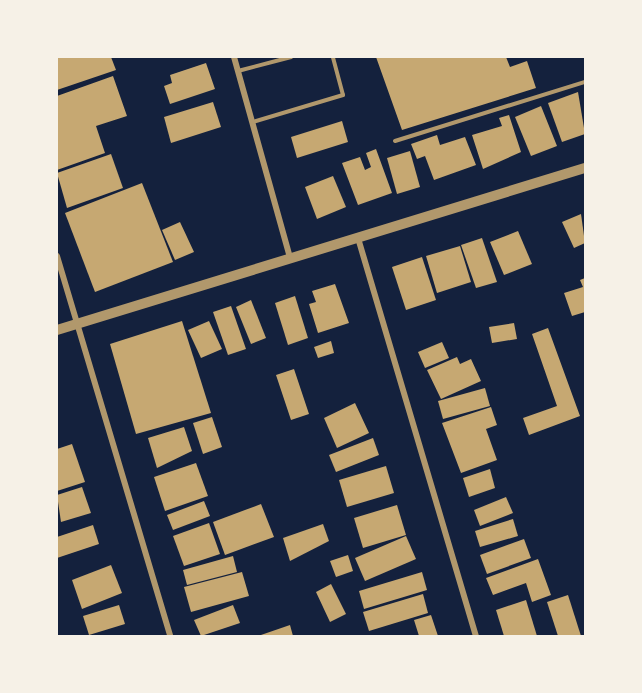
<!DOCTYPE html>
<html>
<head>
<meta charset="utf-8">
<style>
	body { margin:0 }
	#map { position:relative; width:642px; height:693px; overflow:hidden; background:#14213d; font-family:Manrope,sans-serif }
	div>[style] { position:absolute }
	[style*='--x'] { left:calc(var(--x)*1px); top:calc(var(--y)*1px); width:calc(var(--w)*1px); rotate:calc(var(--a)*1deg) }
	.building>* { inset:0; background:#c6a872 }
	.service>* { height:4px; margin:-2px; padding:0 2px; transform-origin:2px; border-radius:2px; background:#b1986c }
	.minor>* { height:6px; margin:-3px; padding:0 3px; transform-origin:3px; border-radius:3px; background:#b1986c }
	.tertiary>* { height:10px; margin:-5px; padding:0 5px; transform-origin:5px; border-radius:5px; background:#b1986c }
	span { translate:-50% -50%; white-space:nowrap; text-align:center; line-height:1.15; -webkit-text-stroke:5px #f6f1e7; paint-order:stroke }
	.frame { position:absolute; inset:0; border:58px solid #f6f1e7; pointer-events:none }
</style>
</head>
<body>
<div id="map">
	<div class="building">
		<i style="clip-path:polygon(57px 57px,111px 57px,116px 70px,57px 90px)"></i>
		<i style="clip-path:polygon(376px 57px,506px 57px,510px 67px,527px 61px,536px 88px,402px 130px)"></i>
		<i style="clip-path:polygon(206px 63px,215px 89px,170px 104px,164px 86px,172px 83px,170px 75px)"></i>
		<i style="clip-path:polygon(113px 76px,127px 116px,96px 126px,105px 153px,57px 170px,57px 96px)"></i>
		<i style="clip-path:polygon(578px 92px,585px 134px,562px 142px,548px 103px)"></i>
		<i style="clip-path:polygon(213px 102px,221px 127px,171px 143px,164px 117px)"></i>
		<i style="clip-path:polygon(541px 106px,557px 146px,531px 156px,515px 117px)"></i>
		<i style="clip-path:polygon(509px 115px,521px 152px,483px 169px,472px 135px,502px 126px,499px 118px)"></i>
		<i style="clip-path:polygon(342px 121px,348px 142px,297px 158px,291px 137px)"></i>
		<i style="clip-path:polygon(437px 135px,440px 145px,465px 137px,476px 165px,434px 180px,425px 156px,417px 159px,411px 144px)"></i>
		<i style="clip-path:polygon(376px 149px,392px 193px,358px 205px,342px 163px,360px 157px,365px 170px,371px 167px,366px 153px)"></i>
		<i style="clip-path:polygon(410px 151px,420px 187px,397px 194px,387px 158px)"></i>
		<i style="clip-path:polygon(111px 154px,123px 188px,67px 208px,57px 173px)"></i>
		<i style="clip-path:polygon(333px 176px,346px 207px,317px 219px,305px 187px)"></i>
		<i style="clip-path:polygon(142px 183px,173px 262px,95px 292px,65px 213px)"></i>
		<i style="clip-path:polygon(581px 214px,585px 243px,574px 248px,562px 222px)"></i>
		<i style="clip-path:polygon(180px 222px,194px 252px,175px 260px,162px 230px)"></i>
		<i style="clip-path:polygon(518px 231px,532px 264px,504px 275px,490px 242px)"></i>
		<i style="clip-path:polygon(482px 238px,497px 282px,476px 288px,461px 245px)"></i>
		<i style="clip-path:polygon(460px 246px,471px 282px,437px 293px,426px 256px)"></i>
		<i style="clip-path:polygon(422px 257px,436px 300px,406px 310px,392px 267px)"></i>
		<i style="clip-path:polygon(585px 278px,585px 312px,572px 316px,564px 293px,583px 287px,580px 280px)"></i>
		<i style="clip-path:polygon(335px 284px,349px 323px,318px 333px,309px 304px,316px 302px,312px 291px)"></i>
		<i style="clip-path:polygon(295px 296px,308px 338px,288px 345px,275px 303px)"></i>
		<i style="clip-path:polygon(251px 300px,266px 338px,251px 344px,236px 307px)"></i>
		<i style="clip-path:polygon(231px 306px,246px 349px,228px 355px,213px 312px)"></i>
		<i style="clip-path:polygon(182px 321px,211px 413px,136px 434px,110px 344px)"></i>
		<i style="clip-path:polygon(209px 321px,222px 349px,201px 358px,188px 330px)"></i>
		<i style="clip-path:polygon(514px 323px,517px 339px,492px 343px,489px 327px)"></i>
		<i style="clip-path:polygon(548px 328px,580px 416px,529px 435px,523px 418px,557px 406px,532px 334px)"></i>
		<i style="clip-path:polygon(331px 341px,334px 353px,318px 358px,314px 347px)"></i>
		<i style="clip-path:polygon(442px 342px,449px 358px,425px 368px,418px 352px)"></i>
		<i style="clip-path:polygon(457px 357px,460px 364px,471px 359px,481px 381px,441px 399px,427px 370px)"></i>
		<i style="clip-path:polygon(294px 369px,309px 414px,291px 420px,276px 375px)"></i>
		<i style="clip-path:polygon(485px 388px,490px 406px,443px 419px,438px 401px)"></i>
		<i style="clip-path:polygon(355px 403px,369px 433px,337px 448px,324px 418px)"></i>
		<i style="clip-path:polygon(491px 407px,497px 425px,486px 429px,497px 460px,461px 473px,442px 423px)"></i>
		<i style="clip-path:polygon(212px 417px,222px 447px,203px 454px,193px 423px)"></i>
		<i style="clip-path:polygon(184px 427px,192px 451px,157px 468px,148px 438px)"></i>
		<i style="clip-path:polygon(373px 438px,379px 455px,336px 472px,329px 455px)"></i>
		<i style="clip-path:polygon(72px 444px,85px 482px,57px 491px,57px 449px)"></i>
		<i style="clip-path:polygon(196px 463px,208px 496px,165px 511px,154px 477px)"></i>
		<i style="clip-path:polygon(386px 466px,394px 493px,347px 507px,339px 480px)"></i>
		<i style="clip-path:polygon(490px 469px,495px 488px,469px 497px,463px 478px)"></i>
		<i style="clip-path:polygon(82px 487px,91px 513px,61px 522px,57px 495px)"></i>
		<i style="clip-path:polygon(506px 497px,513px 513px,480px 526px,474px 510px)"></i>
		<i style="clip-path:polygon(204px 501px,210px 516px,173px 530px,167px 515px)"></i>
		<i style="clip-path:polygon(261px 504px,274px 537px,225px 555px,213px 522px)"></i>
		<i style="clip-path:polygon(397px 505px,406px 535px,363px 548px,354px 518px)"></i>
		<i style="clip-path:polygon(513px 519px,518px 536px,480px 547px,475px 531px)"></i>
		<i style="clip-path:polygon(209px 523px,220px 554px,184px 566px,173px 536px)"></i>
		<i style="clip-path:polygon(323px 524px,329px 541px,290px 561px,283px 538px)"></i>
		<i style="clip-path:polygon(93px 525px,99px 544px,57px 558px,57px 537px)"></i>
		<i style="clip-path:polygon(406px 536px,416px 559px,365px 581px,355px 558px)"></i>
		<i style="clip-path:polygon(524px 539px,531px 558px,487px 574px,480px 555px)"></i>
		<i style="clip-path:polygon(348px 555px,353px 571px,336px 577px,330px 561px)"></i>
		<i style="clip-path:polygon(233px 556px,237px 572px,187px 585px,183px 570px)"></i>
		<i style="clip-path:polygon(538px 559px,551px 595px,532px 602px,526px 583px,493px 595px,486px 578px)"></i>
		<i style="clip-path:polygon(111px 565px,122px 593px,82px 609px,72px 580px)"></i>
		<i style="clip-path:polygon(242px 572px,249px 596px,191px 612px,184px 587px)"></i>
		<i style="clip-path:polygon(422px 572px,427px 590px,364px 609px,359px 591px)"></i>
		<i style="clip-path:polygon(331px 584px,346px 614px,330px 622px,316px 592px)"></i>
		<i style="clip-path:polygon(423px 594px,428px 613px,369px 631px,363px 612px)"></i>
		<i style="clip-path:polygon(568px 595px,581px 636px,558px 636px,547px 602px)"></i>
		<i style="clip-path:polygon(526px 600px,537px 636px,504px 636px,496px 610px)"></i>
		<i style="clip-path:polygon(119px 605px,125px 624px,89px 635px,83px 616px)"></i>
		<i style="clip-path:polygon(233px 605px,240px 623px,201px 636px,194px 620px)"></i>
		<i style="clip-path:polygon(431px 615px,438px 636px,419px 636px,414px 620px)"></i>
		<i style="clip-path:polygon(290px 625px,293px 636px,258px 636px)"></i>
	</div>
	<div class="service">
		<i style="--x:238;--y:71;--w:55;--a:-14.8"></i>
		<i style="--x:253;--y:122;--w:94;--a:-16.7"></i>
		<i style="--x:343;--y:95;--w:39;--a:-105"></i>
		<i style="--x:395;--y:141;--w:199;--a:-17.3"></i>
	</div>
	<div class="minor">
		<i style="--x:234;--y:57;--w:209;--a:74.4"></i>
		<i style="--x:358;--y:238;--w:415;--a:73.5"></i>
		<i style="--x:57;--y:256;--w:396;--a:73.4"></i>
	</div>
	<div class="tertiary">
		<i style="--x:57;--y:330;--w:552;--a:-17.06"></i>
	</div>
	<div class="frame"></div>
</div>
</body>
</html>
